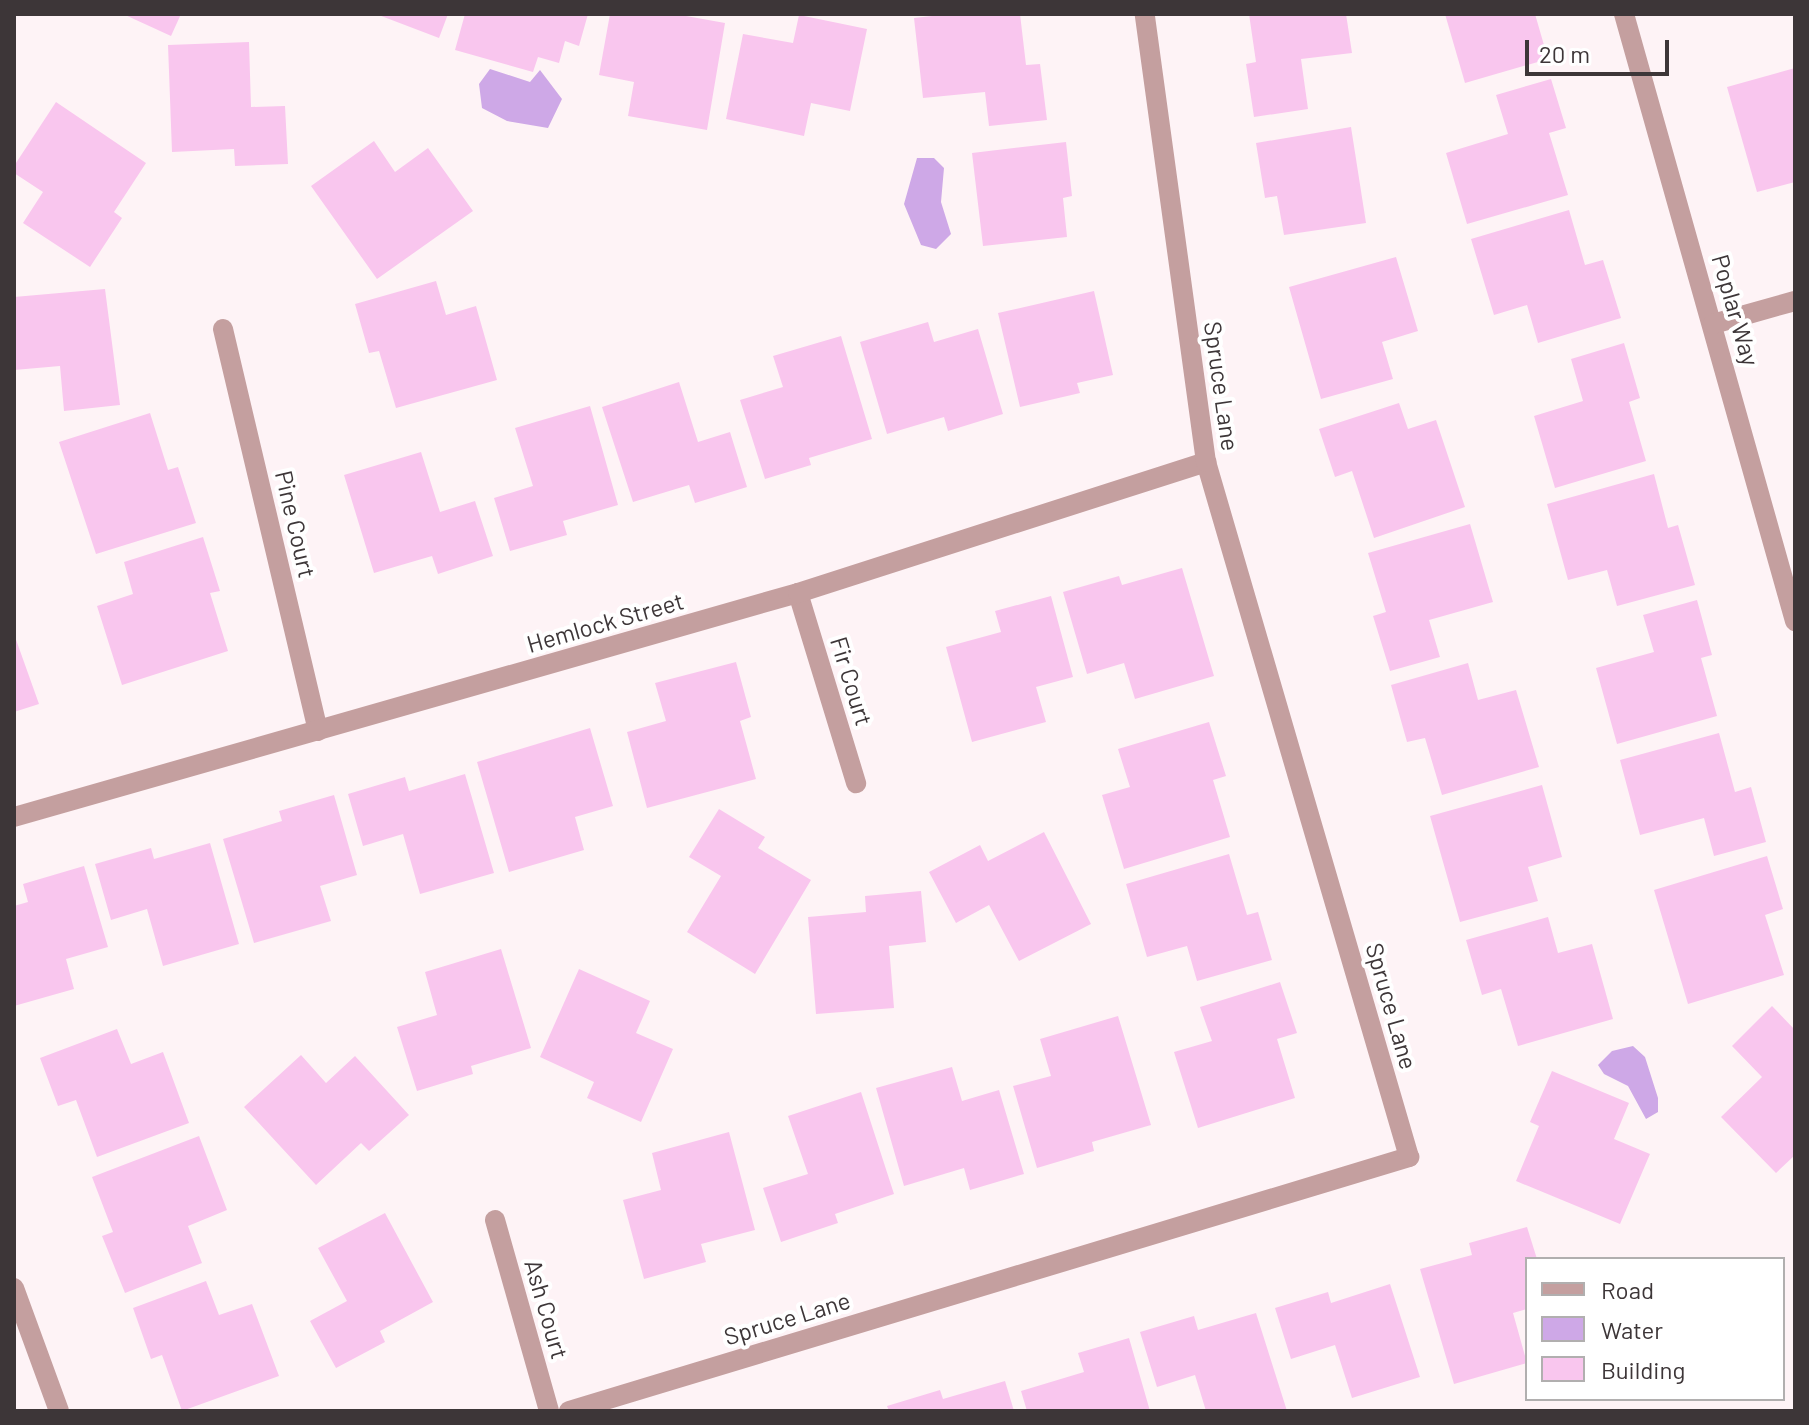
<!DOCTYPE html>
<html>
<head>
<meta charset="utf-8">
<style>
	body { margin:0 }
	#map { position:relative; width:1809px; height:1425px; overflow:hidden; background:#fef3f6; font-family:Barlow,sans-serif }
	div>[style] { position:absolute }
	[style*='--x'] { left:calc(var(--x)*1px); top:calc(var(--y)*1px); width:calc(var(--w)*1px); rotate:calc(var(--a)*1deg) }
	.water>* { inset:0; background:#cea8e7 }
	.building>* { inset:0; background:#f9c6ee }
	.minor>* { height:20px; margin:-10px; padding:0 10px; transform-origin:10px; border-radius:10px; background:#c49f9f }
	span { translate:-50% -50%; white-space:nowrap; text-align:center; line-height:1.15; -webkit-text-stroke:8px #fff; paint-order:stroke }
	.street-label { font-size:24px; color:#3d3638 }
	.frame { position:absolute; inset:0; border:16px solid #3d3638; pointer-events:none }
	.legend { position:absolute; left:1525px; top:1257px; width:260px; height:144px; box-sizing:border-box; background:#fff; border:2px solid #b1afaf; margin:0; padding:10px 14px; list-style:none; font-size:24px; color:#3d3638 }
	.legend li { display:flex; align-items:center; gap:16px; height:40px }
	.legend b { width:40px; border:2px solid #b1afaf }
	.scale { position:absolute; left:1525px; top:40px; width:144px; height:36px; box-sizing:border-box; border:4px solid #3d3638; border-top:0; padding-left:10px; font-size:24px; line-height:28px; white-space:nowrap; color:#3d3638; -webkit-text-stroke:6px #fff; paint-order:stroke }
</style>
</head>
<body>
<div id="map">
	<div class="water">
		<i style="clip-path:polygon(490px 69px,530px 82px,540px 70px,562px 99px,548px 128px,507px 121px,482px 108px,479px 84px)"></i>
		<i style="clip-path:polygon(917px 158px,934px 158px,944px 168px,941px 202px,951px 234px,936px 249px,921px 245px,904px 204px)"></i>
		<i style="clip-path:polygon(1633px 1046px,1645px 1057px,1658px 1098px,1658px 1112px,1646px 1119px,1628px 1086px,1604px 1074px,1598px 1065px,1612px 1051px)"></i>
	</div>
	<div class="building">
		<i style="clip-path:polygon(123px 14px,181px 14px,171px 36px)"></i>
		<i style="clip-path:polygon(376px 14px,448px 14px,439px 38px)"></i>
		<i style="clip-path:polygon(465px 14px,588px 14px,579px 46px,565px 41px,559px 63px,538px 57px,533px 72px,455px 50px)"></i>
		<i style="clip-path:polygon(610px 14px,675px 14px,725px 23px,707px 130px,628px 116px,634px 82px,599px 75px)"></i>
		<i style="clip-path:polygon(950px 14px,1020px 14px,1026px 65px,1040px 64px,1047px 120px,989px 126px,985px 92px,923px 98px,914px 18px)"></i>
		<i style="clip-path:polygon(1249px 14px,1346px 14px,1352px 53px,1301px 59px,1308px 109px,1254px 117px,1246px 64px,1256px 62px)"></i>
		<i style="clip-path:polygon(1445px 14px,1535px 14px,1548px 59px,1465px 83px)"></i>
		<i style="clip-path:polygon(799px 15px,867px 29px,850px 111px,811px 103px,804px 136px,726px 119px,743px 34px,793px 43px)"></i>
		<i style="clip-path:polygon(249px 42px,251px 107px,285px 106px,288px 164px,235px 166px,234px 149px,172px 152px,168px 45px)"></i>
		<i style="clip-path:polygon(1795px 68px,1795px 182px,1757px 192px,1727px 87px)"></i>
		<i style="clip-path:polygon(1551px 79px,1566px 128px,1549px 133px,1568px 195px,1467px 224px,1446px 153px,1508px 134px,1496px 95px)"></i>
		<i style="clip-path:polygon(56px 102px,146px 163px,114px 212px,122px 218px,90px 267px,23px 223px,43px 192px,14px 173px,14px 166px)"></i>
		<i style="clip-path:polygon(1351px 127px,1366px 223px,1284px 235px,1277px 196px,1265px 198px,1256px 143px)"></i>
		<i style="clip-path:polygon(374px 141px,395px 172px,428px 148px,473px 211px,377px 279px,311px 186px)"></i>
		<i style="clip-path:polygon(1066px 142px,1072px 196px,1063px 198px,1067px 237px,983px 246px,972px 153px)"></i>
		<i style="clip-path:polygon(1569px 210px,1585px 265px,1603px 260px,1621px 318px,1538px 343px,1527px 305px,1494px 315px,1471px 239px)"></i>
		<i style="clip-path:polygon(1396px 257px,1418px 331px,1382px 342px,1393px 379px,1321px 399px,1289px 287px)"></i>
		<i style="clip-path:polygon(436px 281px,446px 315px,476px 306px,497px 380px,396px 408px,379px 351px,369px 353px,355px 304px)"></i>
		<i style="clip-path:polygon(105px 289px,120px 405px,64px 411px,60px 366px,14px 370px,14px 297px)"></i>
		<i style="clip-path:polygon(1094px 291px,1113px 375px,1077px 383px,1080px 393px,1020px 407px,998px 313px)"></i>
		<i style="clip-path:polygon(928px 322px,934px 342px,978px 329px,1003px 414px,948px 431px,944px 417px,887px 434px,860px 342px)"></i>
		<i style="clip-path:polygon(841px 336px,872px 439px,809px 458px,811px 465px,765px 479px,740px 400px,783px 387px,773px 356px)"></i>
		<i style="clip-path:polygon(1624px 343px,1640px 398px,1629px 402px,1646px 461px,1555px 488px,1534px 416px,1583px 401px,1571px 359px)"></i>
		<i style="clip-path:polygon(679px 382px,698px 442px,730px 432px,747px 487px,695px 503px,689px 485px,633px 502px,602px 407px)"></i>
		<i style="clip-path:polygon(1399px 403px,1408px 429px,1436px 420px,1465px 507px,1374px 538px,1352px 471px,1335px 477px,1319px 429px)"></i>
		<i style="clip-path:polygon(590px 406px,618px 505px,563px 521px,567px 535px,510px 551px,494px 498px,533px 486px,515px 428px)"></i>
		<i style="clip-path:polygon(150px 413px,168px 470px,178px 467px,196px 523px,96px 554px,59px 442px)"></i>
		<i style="clip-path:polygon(421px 452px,440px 512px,475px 501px,493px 556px,438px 574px,432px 556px,374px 573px,344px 475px)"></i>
		<i style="clip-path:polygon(1654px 474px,1668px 528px,1678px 525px,1695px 585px,1617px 606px,1607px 570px,1568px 580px,1547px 504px)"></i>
		<i style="clip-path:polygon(1470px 524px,1493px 602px,1429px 620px,1440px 657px,1390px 671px,1373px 616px,1386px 612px,1368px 553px)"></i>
		<i style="clip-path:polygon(203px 537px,220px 591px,210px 593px,228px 651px,122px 685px,97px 606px,133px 594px,124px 562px)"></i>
		<i style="clip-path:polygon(1182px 568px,1214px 676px,1135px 699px,1124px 663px,1087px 674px,1063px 592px,1119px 576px,1122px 585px)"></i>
		<i style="clip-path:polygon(1051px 596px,1073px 677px,1036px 687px,1046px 722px,972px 742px,946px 647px,1001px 632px,995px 611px)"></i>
		<i style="clip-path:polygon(1697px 600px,1712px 655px,1701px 658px,1717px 716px,1617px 744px,1596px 668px,1654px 652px,1643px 615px)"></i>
		<i style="clip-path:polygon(14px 634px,39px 704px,14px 712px)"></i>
		<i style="clip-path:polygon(736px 662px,751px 717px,740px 721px,756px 779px,647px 808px,627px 732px,666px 721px,655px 683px)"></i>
		<i style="clip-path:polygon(1468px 663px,1478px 700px,1516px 690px,1539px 767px,1442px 795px,1425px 738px,1407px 742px,1391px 685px)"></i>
		<i style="clip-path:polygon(1209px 722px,1226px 776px,1213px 780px,1230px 837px,1124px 869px,1102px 795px,1130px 787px,1118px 749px)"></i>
		<i style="clip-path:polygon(590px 728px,613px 806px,575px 817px,584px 850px,509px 872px,477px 762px)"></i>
		<i style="clip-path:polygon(1719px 733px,1735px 792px,1751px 787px,1766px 842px,1714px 856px,1704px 818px,1640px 835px,1620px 760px)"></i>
		<i style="clip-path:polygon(465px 774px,494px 873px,420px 894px,403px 834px,363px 846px,348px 794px,405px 777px,409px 791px)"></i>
		<i style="clip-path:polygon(1542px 785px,1562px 857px,1528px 867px,1538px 901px,1460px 922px,1430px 816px)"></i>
		<i style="clip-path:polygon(334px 795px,357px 875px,320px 886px,331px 921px,254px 943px,223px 839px,282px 821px,279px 811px)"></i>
		<i style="clip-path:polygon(719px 809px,765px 837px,758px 848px,811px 880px,755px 974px,687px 932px,721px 876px,689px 857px)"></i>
		<i style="clip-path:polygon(1044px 832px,1091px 924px,1019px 961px,989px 905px,956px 923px,929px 872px,980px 845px,988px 861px)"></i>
		<i style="clip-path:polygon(210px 843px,239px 944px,163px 966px,147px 909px,111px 920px,95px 864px,151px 848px,154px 859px)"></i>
		<i style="clip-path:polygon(1229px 854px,1247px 915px,1258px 912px,1272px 960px,1197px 981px,1187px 946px,1147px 957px,1126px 884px)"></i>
		<i style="clip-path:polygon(1767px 856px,1783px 909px,1765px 915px,1784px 975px,1688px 1004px,1654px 890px)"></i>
		<i style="clip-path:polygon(84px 866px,108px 947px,66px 959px,74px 989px,14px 1006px,14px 906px,28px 902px,23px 884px)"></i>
		<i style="clip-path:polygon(921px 891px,926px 942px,889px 946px,894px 1008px,816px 1014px,808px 917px,866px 912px,865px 896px)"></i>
		<i style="clip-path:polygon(1548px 917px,1558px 953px,1592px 944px,1613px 1019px,1518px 1046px,1501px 989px,1482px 995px,1466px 940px)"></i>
		<i style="clip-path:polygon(501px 949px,531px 1048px,471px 1066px,473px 1074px,417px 1091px,397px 1027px,437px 1015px,425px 972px)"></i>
		<i style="clip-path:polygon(579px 969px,650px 1001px,636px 1033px,673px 1049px,641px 1122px,587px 1098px,594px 1082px,540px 1057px)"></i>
		<i style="clip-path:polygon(1280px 982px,1297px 1033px,1277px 1039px,1295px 1098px,1198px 1128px,1174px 1052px,1212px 1041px,1200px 1007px)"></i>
		<i style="clip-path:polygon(1772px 1006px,1795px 1030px,1795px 1155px,1776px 1173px,1721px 1117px,1762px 1077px,1732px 1046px)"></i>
		<i style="clip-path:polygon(1118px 1016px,1151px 1125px,1092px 1142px,1094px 1151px,1037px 1168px,1013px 1086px,1051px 1076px,1040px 1039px)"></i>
		<i style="clip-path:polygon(117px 1029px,131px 1064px,163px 1052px,189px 1123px,97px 1157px,76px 1100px,58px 1106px,40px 1058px)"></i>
		<i style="clip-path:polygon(301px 1055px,326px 1083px,355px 1056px,409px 1115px,369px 1151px,361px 1143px,316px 1185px,244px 1107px)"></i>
		<i style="clip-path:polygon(952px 1067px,962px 1101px,999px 1090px,1024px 1174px,970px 1190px,964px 1168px,904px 1186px,876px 1088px)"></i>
		<i style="clip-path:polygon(1552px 1071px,1629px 1103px,1614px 1139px,1650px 1154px,1620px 1224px,1516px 1181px,1539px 1126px,1530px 1122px)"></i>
		<i style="clip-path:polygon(861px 1092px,894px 1194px,835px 1214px,838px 1223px,781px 1242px,763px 1188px,808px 1174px,788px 1116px)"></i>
		<i style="clip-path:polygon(729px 1132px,755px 1230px,701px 1244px,706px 1262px,644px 1279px,623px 1200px,661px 1190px,652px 1153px)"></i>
		<i style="clip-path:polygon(199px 1136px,227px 1210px,188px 1226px,202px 1263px,125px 1293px,102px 1236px,113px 1232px,92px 1177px)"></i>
		<i style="clip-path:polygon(385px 1213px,433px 1302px,380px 1331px,385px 1342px,336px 1368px,310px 1321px,347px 1301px,318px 1248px)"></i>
		<i style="clip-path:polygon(1527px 1227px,1537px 1259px,1527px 1259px,1527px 1309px,1513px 1313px,1527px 1363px,1454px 1384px,1420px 1269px,1472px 1255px,1469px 1243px)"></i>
		<i style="clip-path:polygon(206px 1281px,219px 1315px,252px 1304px,279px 1376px,182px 1411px,162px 1355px,151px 1359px,133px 1308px)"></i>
		<i style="clip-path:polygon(1390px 1284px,1420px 1377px,1352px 1398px,1335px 1345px,1291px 1359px,1275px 1308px,1328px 1292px,1331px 1303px)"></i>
		<i style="clip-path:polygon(1256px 1313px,1287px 1411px,1206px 1411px,1195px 1375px,1157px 1387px,1140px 1332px,1194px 1316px,1198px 1330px)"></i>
		<i style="clip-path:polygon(1129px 1338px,1150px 1411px,1027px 1411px,1021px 1391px,1084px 1372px,1078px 1353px)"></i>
		<i style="clip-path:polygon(1005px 1381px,1014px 1411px,889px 1411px,887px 1406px,940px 1390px,943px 1399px)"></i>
	</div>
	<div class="minor">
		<i style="--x:1624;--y:14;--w:631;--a:74.27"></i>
		<i style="--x:1713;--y:324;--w:85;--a:-15.7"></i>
		<i style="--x:223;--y:329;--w:413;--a:76.7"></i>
		<i style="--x:798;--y:593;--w:199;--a:73"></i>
		<i style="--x:14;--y:817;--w:815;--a:-15.95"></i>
		<i style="--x:798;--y:593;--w:429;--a:-17.8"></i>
		<i style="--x:495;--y:1220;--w:198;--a:74.2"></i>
		<i style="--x:14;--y:1288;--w:131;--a:69.9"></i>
		<i style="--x:569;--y:1411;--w:878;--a:-16.82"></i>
		<i style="--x:1409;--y:1157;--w:724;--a:-106.28"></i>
		<i style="--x:1206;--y:462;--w:452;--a:-97.8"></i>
	</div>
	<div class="street-label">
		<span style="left:1736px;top:310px;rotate:74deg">Poplar Way</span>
		<span style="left:1222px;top:386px;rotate:82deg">Spruce Lane</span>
		<span style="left:296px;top:524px;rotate:77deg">Pine Court</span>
		<span style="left:605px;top:622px;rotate:-16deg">Hemlock Street</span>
		<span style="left:852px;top:681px;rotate:73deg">Fir Court</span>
		<span style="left:1392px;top:1006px;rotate:74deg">Spruce Lane</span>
		<span style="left:547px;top:1309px;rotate:74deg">Ash Court</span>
		<span style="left:787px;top:1318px;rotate:-17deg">Spruce Lane</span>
	</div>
	<div class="frame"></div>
	<ul class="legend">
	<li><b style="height:10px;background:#c49f9f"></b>Road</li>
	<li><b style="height:22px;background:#cea8e7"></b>Water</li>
	<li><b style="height:22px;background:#f9c6ee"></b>Building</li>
	</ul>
	<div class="scale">20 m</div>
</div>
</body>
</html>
